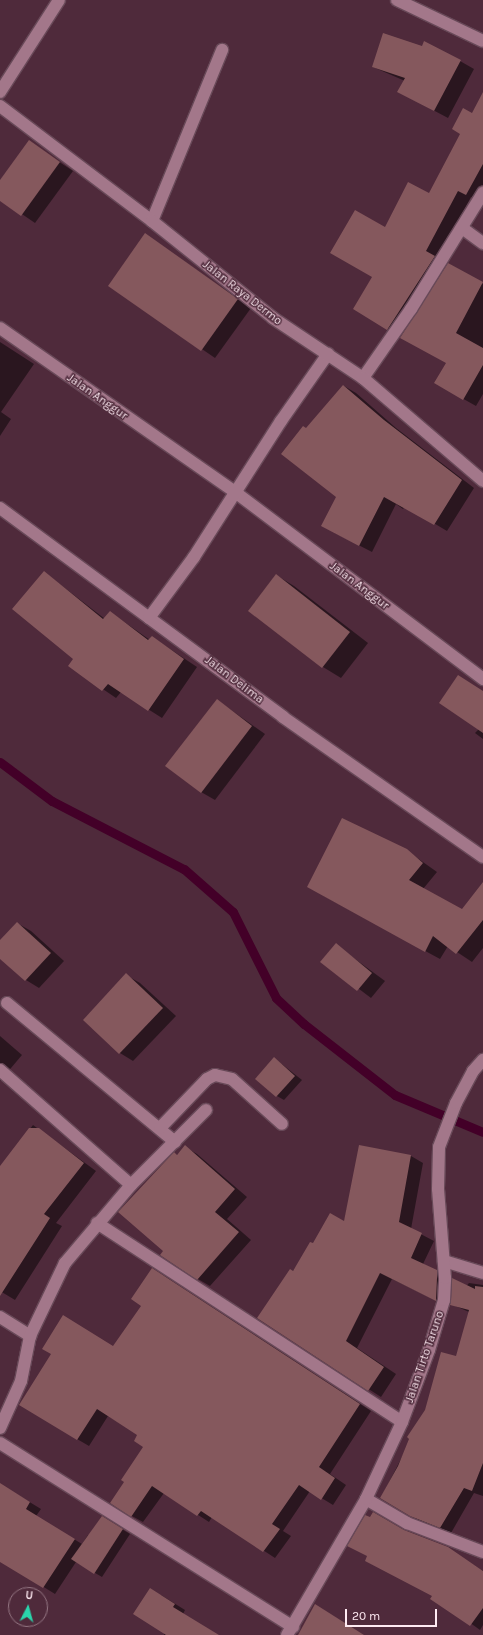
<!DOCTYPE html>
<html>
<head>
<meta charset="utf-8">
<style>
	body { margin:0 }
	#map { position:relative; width:483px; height:1635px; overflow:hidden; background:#4f2a3b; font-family:Karla,sans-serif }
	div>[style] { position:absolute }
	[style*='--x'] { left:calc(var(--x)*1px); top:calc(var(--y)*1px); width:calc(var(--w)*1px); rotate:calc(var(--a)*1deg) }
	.shadow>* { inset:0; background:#0007 }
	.stream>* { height:9px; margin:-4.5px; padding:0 4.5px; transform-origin:4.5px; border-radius:4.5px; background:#430028 }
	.building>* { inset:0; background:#85585d }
	.roads { filter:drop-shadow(1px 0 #684958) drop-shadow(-1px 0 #684958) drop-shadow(0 1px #684958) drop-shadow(0 -1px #684958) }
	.street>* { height:12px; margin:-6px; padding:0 6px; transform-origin:6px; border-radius:6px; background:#a3778a }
	.secondary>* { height:12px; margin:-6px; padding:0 6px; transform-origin:6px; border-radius:6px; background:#a3778a }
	span { translate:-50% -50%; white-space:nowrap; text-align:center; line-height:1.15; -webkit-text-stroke:3px #4f2a3b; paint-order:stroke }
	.street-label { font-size:12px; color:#feeaf2 }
	.north { position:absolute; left:8px; top:1587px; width:40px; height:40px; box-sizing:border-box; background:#4f2a3b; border:1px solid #957784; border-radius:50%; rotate:6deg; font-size:11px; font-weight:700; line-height:16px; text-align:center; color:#feeaf2 }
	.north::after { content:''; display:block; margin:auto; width:14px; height:18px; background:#2ad5ac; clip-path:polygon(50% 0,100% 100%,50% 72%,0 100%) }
	.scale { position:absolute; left:345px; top:1609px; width:92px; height:18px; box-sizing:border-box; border:2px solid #feeaf2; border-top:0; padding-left:5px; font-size:12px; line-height:14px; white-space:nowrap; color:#feeaf2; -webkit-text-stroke:3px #4f2a3b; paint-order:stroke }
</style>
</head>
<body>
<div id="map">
	<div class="shadow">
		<i style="clip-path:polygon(460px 61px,474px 69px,448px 118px,399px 92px,405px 81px,373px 67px)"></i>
		<i style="clip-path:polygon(483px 120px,483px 192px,479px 201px,471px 197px,438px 258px,447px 263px,400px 336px,354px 309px,373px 277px,385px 228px,429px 194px)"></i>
		<i style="clip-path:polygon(29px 142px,73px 171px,35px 223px,0 199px,0 181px)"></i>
		<i style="clip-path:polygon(146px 235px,251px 308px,215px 358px,110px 286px)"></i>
		<i style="clip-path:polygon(449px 264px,483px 284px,483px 394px,476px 406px,435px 383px,447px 363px)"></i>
		<i style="clip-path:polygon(0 342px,34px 364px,1px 412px,11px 419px,0 436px)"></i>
		<i style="clip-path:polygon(344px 386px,356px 393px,396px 428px,474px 488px,447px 531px,405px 506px,403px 509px,396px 504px,372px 552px,335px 533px,337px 497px,306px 429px)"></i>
		<i style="clip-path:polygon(44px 572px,105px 619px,110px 612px,150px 640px,152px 637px,197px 667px,162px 718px,121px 692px,116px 698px,69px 666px,75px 659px)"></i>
		<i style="clip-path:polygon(276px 575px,294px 586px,368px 643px,341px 678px,323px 667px,249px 610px)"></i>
		<i style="clip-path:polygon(217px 700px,265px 734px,215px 800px,201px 792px)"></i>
		<i style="clip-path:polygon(483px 701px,483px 739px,475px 733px,479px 729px)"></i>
		<i style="clip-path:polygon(406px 850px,437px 872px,423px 889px,462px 910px,483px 884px,483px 948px,472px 962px,448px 946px,440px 959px,324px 896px)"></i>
		<i style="clip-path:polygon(17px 923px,31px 931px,64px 961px,39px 988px,26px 980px,0 957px,0 941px)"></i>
		<i style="clip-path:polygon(336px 945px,385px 981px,371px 998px,322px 961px)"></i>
		<i style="clip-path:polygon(126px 975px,140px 983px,176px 1016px,133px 1061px,120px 1053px,84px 1020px)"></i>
		<i style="clip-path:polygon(0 1036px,22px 1055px,0 1081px)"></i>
		<i style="clip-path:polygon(274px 1058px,302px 1080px,284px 1100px,277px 1096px)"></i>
		<i style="clip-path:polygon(33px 1125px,96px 1171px,56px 1223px,62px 1226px,15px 1300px,0 1291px,0 1168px)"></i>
		<i style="clip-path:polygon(360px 1146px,411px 1156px,423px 1163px,411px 1229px,434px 1241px,423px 1264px,449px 1278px,448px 1306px,392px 1279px,357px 1348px,396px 1374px,381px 1397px,258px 1318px,313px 1244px,344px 1223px)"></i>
		<i style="clip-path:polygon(185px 1147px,197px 1154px,247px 1197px,227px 1219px,251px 1240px,210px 1286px,198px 1279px,177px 1155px)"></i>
		<i style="clip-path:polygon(164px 1276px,371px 1411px,330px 1474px,346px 1485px,333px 1505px,310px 1491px,283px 1531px,291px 1536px,275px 1558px,212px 1517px,209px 1522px,164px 1493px,143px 1522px,132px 1516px,112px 1503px,145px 1447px,139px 1435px,108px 1416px,89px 1446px,77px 1439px,113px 1347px)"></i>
		<i style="clip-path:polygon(469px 1283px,483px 1285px,483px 1496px,474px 1493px,451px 1533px,422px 1522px,381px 1498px,426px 1410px,457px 1357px,469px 1312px,451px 1304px)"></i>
		<i style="clip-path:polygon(0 1484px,41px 1509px,36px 1516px,82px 1544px,88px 1535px,90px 1537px,110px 1522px,130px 1534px,102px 1577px,76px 1562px,55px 1594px,0 1560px)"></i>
		<i style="clip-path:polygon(404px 1531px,447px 1548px,483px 1571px,483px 1625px,480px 1630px,433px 1596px)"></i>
		<i style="clip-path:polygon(161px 1595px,185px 1610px,183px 1614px,218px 1635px,164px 1635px)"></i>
	</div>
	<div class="stream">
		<i style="--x:0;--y:762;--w:65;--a:36.9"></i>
		<i style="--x:52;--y:801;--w:148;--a:27.3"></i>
		<i style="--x:184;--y:869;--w:65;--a:41.3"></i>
		<i style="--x:233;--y:912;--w:96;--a:63.4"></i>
		<i style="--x:276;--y:998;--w:38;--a:43"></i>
		<i style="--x:304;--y:1024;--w:115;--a:38"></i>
		<i style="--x:395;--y:1095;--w:95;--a:22.8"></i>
	</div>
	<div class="building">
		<i style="clip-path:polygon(383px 33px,422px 46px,424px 41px,461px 60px,434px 111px,397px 92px,405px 78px,372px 67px)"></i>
		<i style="clip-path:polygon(483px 92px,483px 164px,466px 195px,458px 191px,426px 251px,435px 256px,387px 330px,353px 309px,372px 277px,330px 253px,355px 210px,385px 227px,408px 182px,429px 193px,460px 134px,452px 129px,463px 108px,472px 113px)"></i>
		<i style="clip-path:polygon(29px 140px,60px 162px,21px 216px,0 201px,0 180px)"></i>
		<i style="clip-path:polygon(145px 233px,238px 299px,201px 351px,108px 286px)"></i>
		<i style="clip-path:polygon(448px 263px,483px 282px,456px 333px,483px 348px,483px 365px,463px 400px,434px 383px,446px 363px,400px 338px)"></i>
		<i style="clip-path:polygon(343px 385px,384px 420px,462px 480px,434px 525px,384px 497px,359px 546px,321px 526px,336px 497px,281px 454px,303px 426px,306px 428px)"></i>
		<i style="clip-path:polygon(44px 571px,103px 619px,110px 611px,148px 640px,152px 636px,184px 659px,148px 711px,108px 684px,102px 691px,68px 666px,73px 659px,12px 609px)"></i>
		<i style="clip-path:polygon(276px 574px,350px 632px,322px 668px,248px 611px)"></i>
		<i style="clip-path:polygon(458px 675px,483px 691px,483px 733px,439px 703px)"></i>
		<i style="clip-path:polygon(217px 699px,252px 726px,201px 793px,165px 766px)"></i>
		<i style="clip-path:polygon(342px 818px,407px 849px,423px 863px,409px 880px,462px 909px,483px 882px,483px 920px,456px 954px,433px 936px,425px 952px,307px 887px)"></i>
		<i style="clip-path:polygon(17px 922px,51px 953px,25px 981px,0 959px,0 940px)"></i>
		<i style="clip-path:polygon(336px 943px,372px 973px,357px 991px,320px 962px)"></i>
		<i style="clip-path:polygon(126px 973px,163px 1008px,119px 1054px,83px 1020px)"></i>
		<i style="clip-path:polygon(274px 1057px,295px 1076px,276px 1097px,255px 1079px)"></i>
		<i style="clip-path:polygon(29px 1128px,39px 1128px,84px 1163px,44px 1214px,50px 1218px,0 1296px,0 1166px)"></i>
		<i style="clip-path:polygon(185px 1145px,235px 1189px,215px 1212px,239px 1232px,197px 1280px,160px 1255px,163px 1251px,118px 1212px,174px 1152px,177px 1155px)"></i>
		<i style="clip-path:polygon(359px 1145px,411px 1155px,399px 1222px,422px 1233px,411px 1258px,437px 1270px,437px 1278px,436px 1301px,380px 1273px,346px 1341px,384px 1367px,368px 1391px,257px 1318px,290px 1269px,293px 1271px,310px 1242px,313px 1243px,330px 1213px,344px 1221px)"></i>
		<i style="clip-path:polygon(152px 1268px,360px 1404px,319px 1467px,335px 1478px,321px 1500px,299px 1485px,272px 1524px,280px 1529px,263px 1552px,201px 1511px,197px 1516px,152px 1486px,131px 1517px,110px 1503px,124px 1482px,121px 1480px,143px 1447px,134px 1441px,137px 1435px,97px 1409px,77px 1440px,19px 1405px,51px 1354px,42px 1349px,63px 1315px,113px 1346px,141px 1306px,131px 1299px)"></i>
		<i style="clip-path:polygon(452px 1278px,475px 1289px,475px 1286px,483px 1287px,483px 1463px,472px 1491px,464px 1488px,440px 1528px,410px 1516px,380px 1498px,398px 1466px,409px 1439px,407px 1437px,425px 1410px,441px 1352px,456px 1356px,469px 1310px,450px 1305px)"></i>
		<i style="clip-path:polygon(0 1483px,30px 1502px,26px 1509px,75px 1539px,43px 1588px,0 1562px)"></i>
		<i style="clip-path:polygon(373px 1512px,404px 1530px,448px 1547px,483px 1571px,483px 1608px,470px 1626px,430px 1599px,432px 1596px,365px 1561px,367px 1556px,347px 1546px,365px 1515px,370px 1517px)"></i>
		<i style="clip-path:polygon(102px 1516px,123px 1529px,94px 1574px,71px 1559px)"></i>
		<i style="clip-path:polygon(150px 1588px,175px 1604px,173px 1607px,219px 1635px,166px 1635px,133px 1614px)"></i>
		<i style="clip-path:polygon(315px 1604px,364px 1635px,298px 1635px)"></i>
	</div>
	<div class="roads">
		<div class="street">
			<i style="--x:397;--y:0;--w:95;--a:25.5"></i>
			<i style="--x:0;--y:92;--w:109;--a:-57.3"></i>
			<i style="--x:152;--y:221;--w:185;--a:-67.7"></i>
			<i style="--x:462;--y:228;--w:26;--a:36"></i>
			<i style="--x:0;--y:328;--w:287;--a:34.9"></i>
			<i style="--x:235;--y:492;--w:311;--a:37"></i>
			<i style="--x:363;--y:378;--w:84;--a:-55.2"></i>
			<i style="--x:411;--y:309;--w:137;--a:-58.2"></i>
			<i style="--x:0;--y:508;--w:352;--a:36.4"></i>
			<i style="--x:283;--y:717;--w:244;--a:35"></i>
			<i style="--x:149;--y:618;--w:76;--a:-53.6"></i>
			<i style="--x:194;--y:557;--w:161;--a:-57.4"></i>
			<i style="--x:281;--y:421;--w:82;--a:-55"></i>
			<i style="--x:7;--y:1003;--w:218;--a:39.6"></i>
			<i style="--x:0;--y:1070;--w:174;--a:41.3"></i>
			<i style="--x:160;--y:1128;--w:68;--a:-46.2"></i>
			<i style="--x:207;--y:1079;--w:9;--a:-27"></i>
			<i style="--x:215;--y:1075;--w:17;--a:13"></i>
			<i style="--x:232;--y:1079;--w:67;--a:42"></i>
			<i style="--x:97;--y:1223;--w:364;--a:33.1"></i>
			<i style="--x:444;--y:1261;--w:41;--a:17.1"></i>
			<i style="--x:0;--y:1317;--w:36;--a:32"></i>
			<i style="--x:0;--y:1428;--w:51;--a:-65.9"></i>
			<i style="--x:21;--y:1381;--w:46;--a:-78.7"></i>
			<i style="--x:30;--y:1336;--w:81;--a:-64.4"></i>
			<i style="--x:65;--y:1263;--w:102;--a:-49.8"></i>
			<i style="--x:131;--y:1185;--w:106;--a:-45"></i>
			<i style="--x:0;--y:1443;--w:346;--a:32.1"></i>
			<i style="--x:366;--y:1499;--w:48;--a:30.3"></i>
			<i style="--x:407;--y:1523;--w:81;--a:20.9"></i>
			<i style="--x:287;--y:1635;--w:157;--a:-59.8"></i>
			<i style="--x:366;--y:1499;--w:85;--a:-64.9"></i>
			<i style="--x:402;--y:1422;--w:77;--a:-69.4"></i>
			<i style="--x:429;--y:1350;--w:52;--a:-73.3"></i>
			<i style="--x:444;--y:1300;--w:22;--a:-87"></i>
			<i style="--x:445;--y:1278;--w:89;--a:-94.5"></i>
			<i style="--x:438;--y:1189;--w:42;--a:-88.6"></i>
			<i style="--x:439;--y:1147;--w:47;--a:-68.9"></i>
			<i style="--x:456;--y:1103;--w:36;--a:-62"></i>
			<i style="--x:473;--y:1071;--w:15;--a:-48"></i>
		</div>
		<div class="secondary">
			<i style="--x:0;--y:106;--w:191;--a:37.1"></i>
			<i style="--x:152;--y:221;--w:155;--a:38.7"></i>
			<i style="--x:273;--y:318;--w:108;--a:33.7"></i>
			<i style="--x:363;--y:378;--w:158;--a:40.6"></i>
		</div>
	</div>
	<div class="street-label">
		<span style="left:242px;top:293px;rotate:38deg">Jalan Raya Dermo</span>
		<span style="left:97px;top:397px;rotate:35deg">Jalan Anggur</span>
		<span style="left:359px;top:586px;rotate:37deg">Jalan Anggur</span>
		<span style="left:234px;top:680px;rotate:37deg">Jalan Delima</span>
		<span style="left:425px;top:1357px;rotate:-71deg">Jalan Tirto Taruno</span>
	</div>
	<div class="north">U</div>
	<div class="scale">20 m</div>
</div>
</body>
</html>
